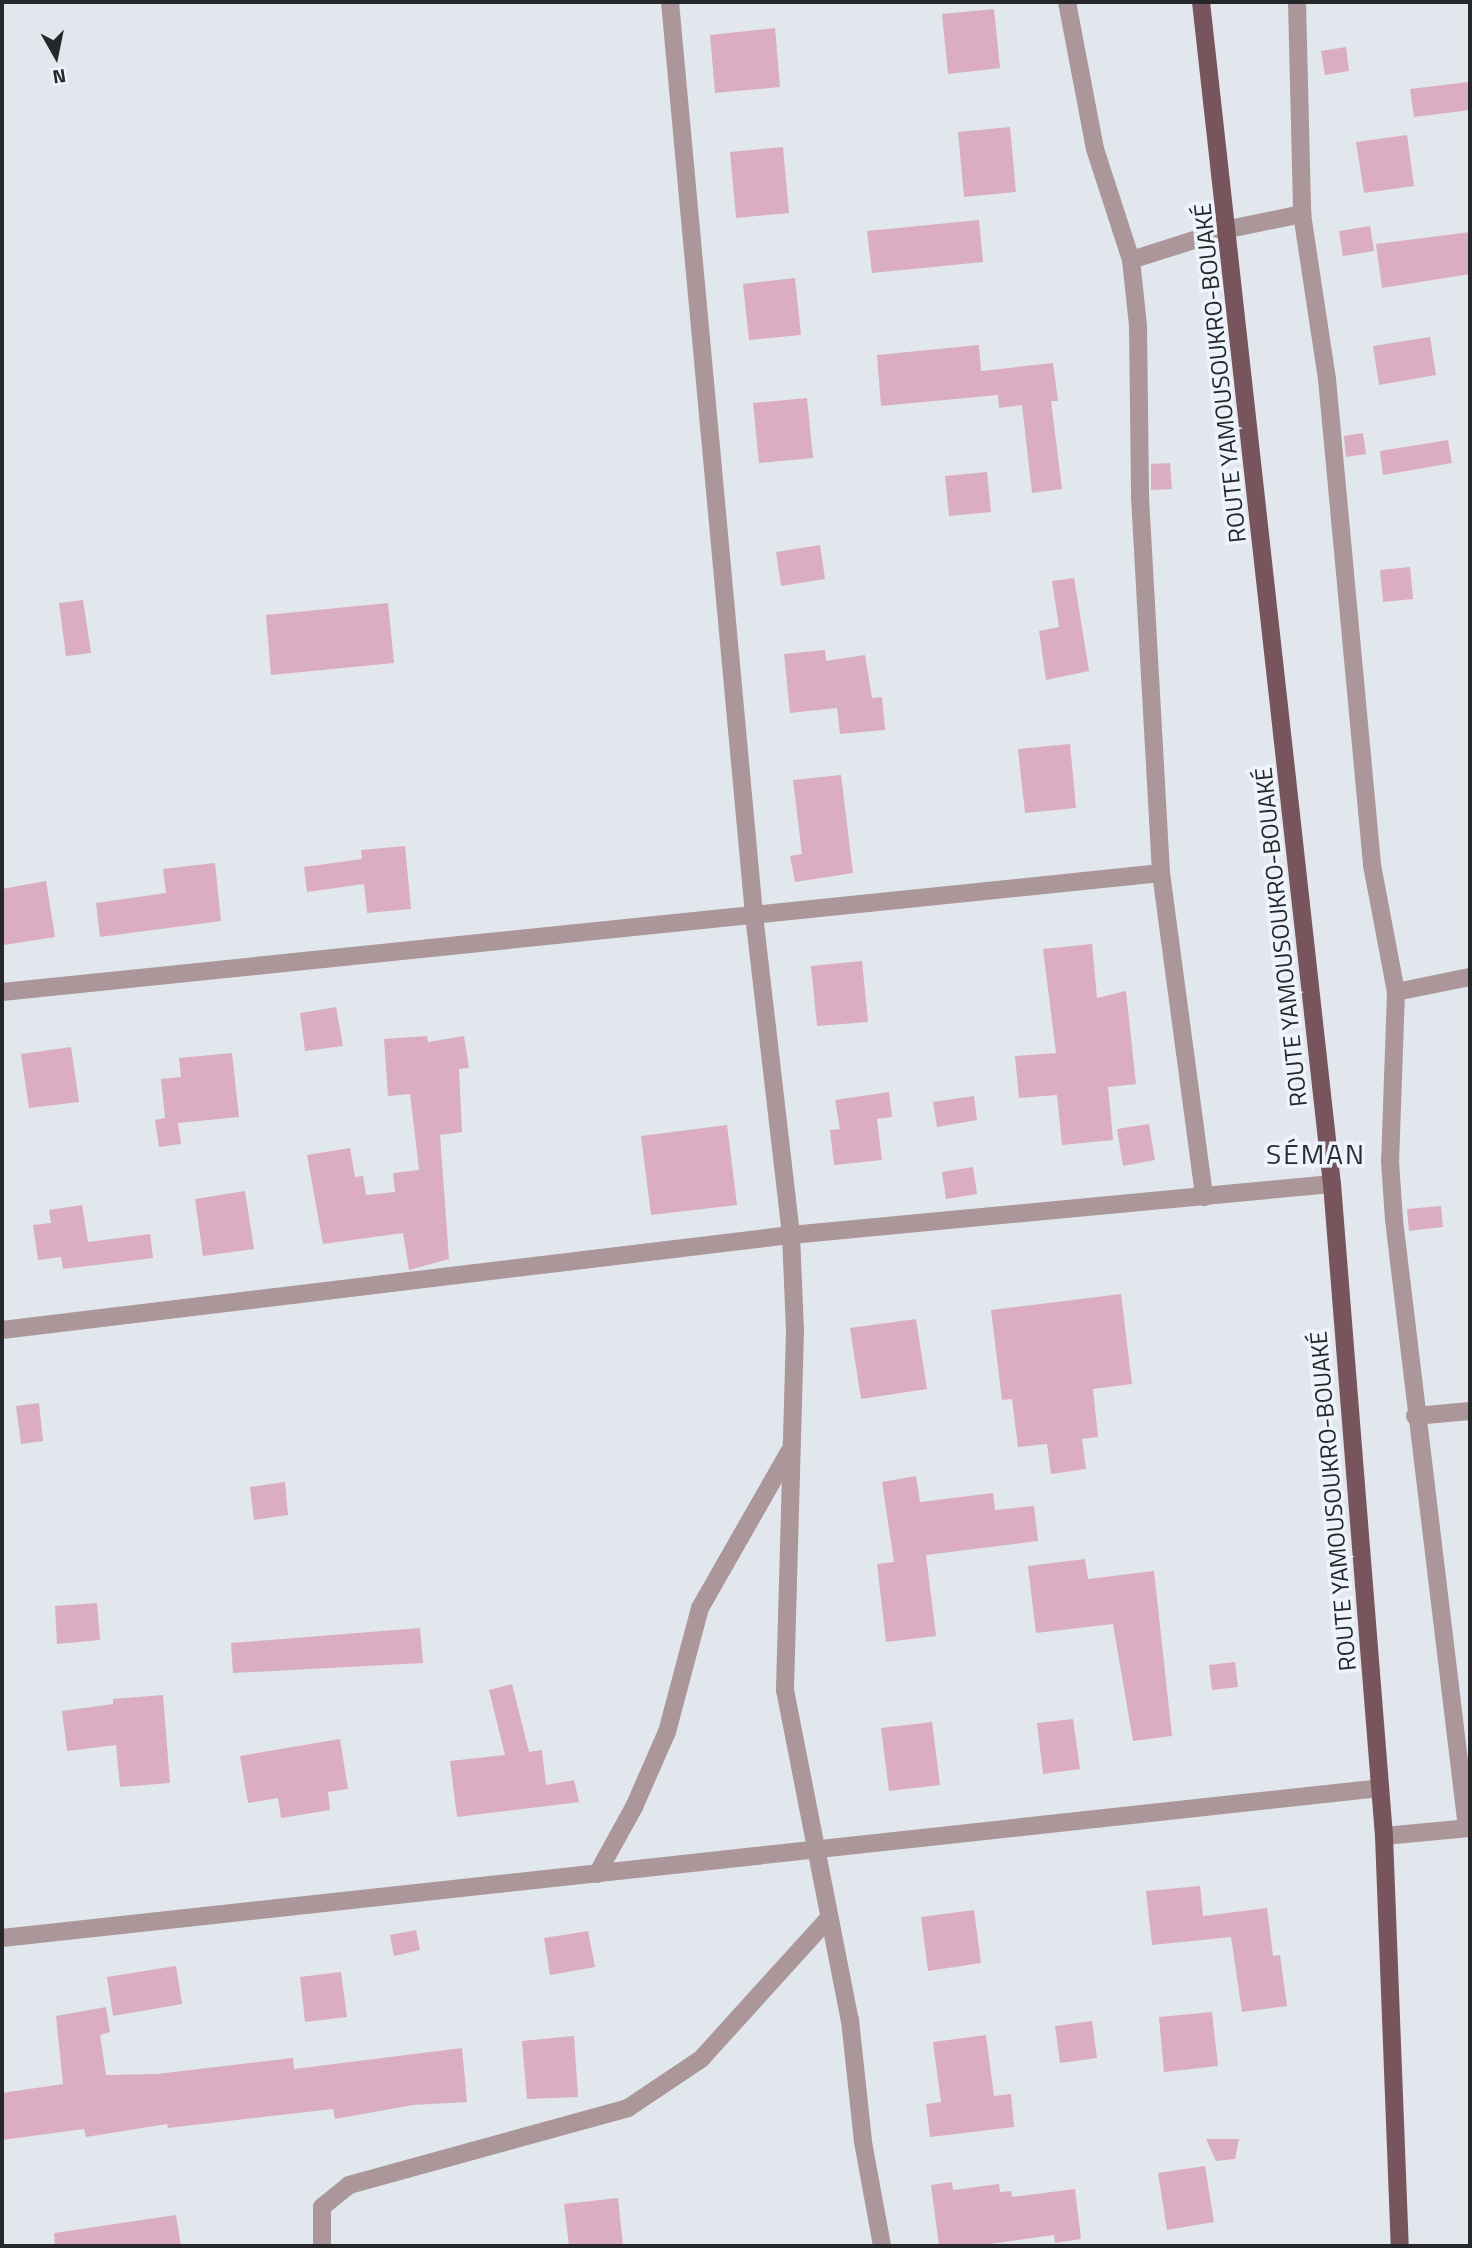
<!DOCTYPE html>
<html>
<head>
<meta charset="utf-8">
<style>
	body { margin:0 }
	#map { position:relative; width:1472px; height:2248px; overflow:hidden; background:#e1e7ed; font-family:"Titillium Web",sans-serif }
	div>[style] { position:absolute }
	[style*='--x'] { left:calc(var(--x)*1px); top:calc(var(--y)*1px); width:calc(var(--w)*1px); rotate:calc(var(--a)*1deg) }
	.building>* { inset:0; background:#daaec0 }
	.minor>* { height:18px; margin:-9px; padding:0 9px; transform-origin:9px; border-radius:9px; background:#ab969a }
	.primary>* { height:18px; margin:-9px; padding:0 9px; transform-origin:9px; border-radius:9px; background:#78555d }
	span { translate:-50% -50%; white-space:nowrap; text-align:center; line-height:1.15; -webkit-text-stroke:7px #eef4fb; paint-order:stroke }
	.street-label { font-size:24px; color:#25272a }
	.quarter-label { font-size:28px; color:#292e33; letter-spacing:2px }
	.frame { position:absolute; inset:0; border:4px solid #25272a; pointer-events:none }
	.north { position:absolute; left:21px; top:21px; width:70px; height:70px; -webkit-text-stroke:5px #eef4fb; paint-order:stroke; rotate:171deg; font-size:19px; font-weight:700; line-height:28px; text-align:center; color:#25272a }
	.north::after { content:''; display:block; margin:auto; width:24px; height:32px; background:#25272a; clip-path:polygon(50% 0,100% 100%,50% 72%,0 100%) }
</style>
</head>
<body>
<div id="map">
	<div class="building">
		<i style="clip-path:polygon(994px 9px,1000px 68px,948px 74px,942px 14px)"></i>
		<i style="clip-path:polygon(775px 28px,780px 87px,715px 93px,710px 35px)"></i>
		<i style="clip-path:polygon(1346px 47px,1349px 71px,1325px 75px,1321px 51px)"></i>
		<i style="clip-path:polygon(1468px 82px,1470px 110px,1414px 117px,1410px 89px)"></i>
		<i style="clip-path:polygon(1010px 127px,1016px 192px,964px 197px,958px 132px)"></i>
		<i style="clip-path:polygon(1407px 135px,1414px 186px,1364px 193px,1356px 142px)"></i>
		<i style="clip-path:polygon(783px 147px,789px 213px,736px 218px,730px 152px)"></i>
		<i style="clip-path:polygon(979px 220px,983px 262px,872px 273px,867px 231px)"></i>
		<i style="clip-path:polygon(1370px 226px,1374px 251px,1343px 256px,1339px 231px)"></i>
		<i style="clip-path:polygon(1470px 232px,1470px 274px,1382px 288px,1376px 244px)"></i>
		<i style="clip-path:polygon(795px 278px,801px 335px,749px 340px,743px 284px)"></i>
		<i style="clip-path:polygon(1430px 337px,1436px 375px,1379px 385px,1373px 346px)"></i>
		<i style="clip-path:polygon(979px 345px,981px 371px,1053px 363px,1058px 401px,1051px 401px,1062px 489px,1032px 493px,1022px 405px,999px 408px,998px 395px,881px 406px,877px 355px)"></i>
		<i style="clip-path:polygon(807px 398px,813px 458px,759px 463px,753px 403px)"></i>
		<i style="clip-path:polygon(1363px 433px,1366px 454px,1346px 457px,1344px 436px)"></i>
		<i style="clip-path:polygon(1448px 440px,1452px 463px,1383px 475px,1380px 451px)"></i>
		<i style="clip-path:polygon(1170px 463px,1172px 489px,1151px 490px,1151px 464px)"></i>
		<i style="clip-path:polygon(987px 472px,991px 512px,949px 516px,945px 476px)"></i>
		<i style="clip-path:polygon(820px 545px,825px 579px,781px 586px,776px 552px)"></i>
		<i style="clip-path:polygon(1410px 567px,1413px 599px,1383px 602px,1380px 570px)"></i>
		<i style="clip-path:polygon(1074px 578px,1089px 671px,1046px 680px,1039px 631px,1059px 627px,1052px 581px)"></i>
		<i style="clip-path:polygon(83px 600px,91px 653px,66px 656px,59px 603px)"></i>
		<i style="clip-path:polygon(388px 603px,394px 663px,271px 675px,266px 615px)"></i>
		<i style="clip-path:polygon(825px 650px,826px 661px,865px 655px,872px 698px,882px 697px,885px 730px,840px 734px,837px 708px,790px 713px,784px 654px)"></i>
		<i style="clip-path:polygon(1070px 744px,1076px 808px,1025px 813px,1018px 749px)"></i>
		<i style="clip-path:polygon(841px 775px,853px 873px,795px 882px,790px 856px,802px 854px,793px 780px)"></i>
		<i style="clip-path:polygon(405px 846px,411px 909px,367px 913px,364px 884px,307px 892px,304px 867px,362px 859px,361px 850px)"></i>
		<i style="clip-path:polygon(215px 863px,221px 921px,100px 937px,96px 903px,166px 893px,163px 869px)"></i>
		<i style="clip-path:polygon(46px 881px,55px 937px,4px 945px,2px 889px)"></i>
		<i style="clip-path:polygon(1092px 944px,1097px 998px,1126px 991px,1136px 1084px,1108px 1087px,1113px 1140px,1062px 1145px,1057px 1095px,1019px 1098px,1015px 1056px,1056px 1053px,1043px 949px)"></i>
		<i style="clip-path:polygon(862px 961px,868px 1022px,817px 1026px,811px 966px)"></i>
		<i style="clip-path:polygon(336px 1007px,343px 1046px,305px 1051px,300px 1013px)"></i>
		<i style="clip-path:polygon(427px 1036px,428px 1042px,464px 1036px,469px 1068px,459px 1069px,462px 1132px,440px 1135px,449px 1259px,409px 1270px,403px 1233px,323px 1244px,307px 1155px,350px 1148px,355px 1177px,363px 1176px,366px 1195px,395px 1192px,393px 1173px,419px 1170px,410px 1094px,388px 1096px,384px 1039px)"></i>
		<i style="clip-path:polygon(71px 1047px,79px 1102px,29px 1108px,21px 1054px)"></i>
		<i style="clip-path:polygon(232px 1053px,239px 1117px,178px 1123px,181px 1144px,159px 1147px,155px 1120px,165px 1118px,161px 1079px,181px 1077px,179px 1058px)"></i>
		<i style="clip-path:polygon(889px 1092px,892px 1117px,877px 1119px,882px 1160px,834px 1165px,830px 1130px,840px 1129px,835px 1100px)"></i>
		<i style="clip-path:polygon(974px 1096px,977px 1120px,937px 1127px,933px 1102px)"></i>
		<i style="clip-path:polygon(1149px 1124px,1155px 1160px,1123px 1166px,1117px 1129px)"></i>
		<i style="clip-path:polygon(727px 1125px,737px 1205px,651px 1215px,641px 1136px)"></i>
		<i style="clip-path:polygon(973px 1167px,977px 1194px,946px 1199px,942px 1172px)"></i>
		<i style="clip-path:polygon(245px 1191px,254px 1249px,203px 1256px,195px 1199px)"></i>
		<i style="clip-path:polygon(82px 1205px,88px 1242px,150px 1234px,153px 1258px,63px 1269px,61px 1257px,38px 1260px,33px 1225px,51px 1223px,49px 1210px)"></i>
		<i style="clip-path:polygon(1441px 1206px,1443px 1227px,1409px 1231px,1407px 1209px)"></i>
		<i style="clip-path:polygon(1121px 1294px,1132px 1384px,1093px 1389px,1098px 1437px,1082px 1439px,1086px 1469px,1051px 1474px,1047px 1444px,1018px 1447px,1012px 1399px,1002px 1400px,991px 1310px)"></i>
		<i style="clip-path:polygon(916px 1319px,927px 1389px,861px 1399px,850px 1328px)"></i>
		<i style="clip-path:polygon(39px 1403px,43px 1441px,21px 1444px,16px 1406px)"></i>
		<i style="clip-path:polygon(916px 1476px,920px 1502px,993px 1493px,995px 1510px,1034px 1506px,1038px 1541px,926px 1555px,936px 1636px,886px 1642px,877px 1564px,894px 1562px,882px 1482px)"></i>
		<i style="clip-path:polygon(285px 1482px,288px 1515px,254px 1520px,250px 1487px)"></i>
		<i style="clip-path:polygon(1085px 1559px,1088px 1579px,1154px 1571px,1172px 1736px,1133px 1741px,1113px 1624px,1036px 1633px,1028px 1566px)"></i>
		<i style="clip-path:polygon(97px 1603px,100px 1640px,57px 1644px,55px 1606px)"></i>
		<i style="clip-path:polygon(420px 1628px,423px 1663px,233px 1673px,231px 1643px)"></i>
		<i style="clip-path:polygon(1235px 1662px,1238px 1687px,1212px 1690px,1209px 1665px)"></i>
		<i style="clip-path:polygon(512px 1684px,529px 1752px,542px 1750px,546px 1785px,574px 1780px,579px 1802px,457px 1817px,450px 1761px,505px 1755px,489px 1690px)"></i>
		<i style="clip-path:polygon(163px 1695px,170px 1783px,120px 1787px,116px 1745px,67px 1751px,62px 1711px,113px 1704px,113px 1699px)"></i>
		<i style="clip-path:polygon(1073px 1719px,1080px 1769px,1043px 1774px,1037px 1723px)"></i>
		<i style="clip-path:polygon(932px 1722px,940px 1785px,889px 1791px,881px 1728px)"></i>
		<i style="clip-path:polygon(340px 1739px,348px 1789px,328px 1792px,330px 1810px,281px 1818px,278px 1798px,248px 1803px,240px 1756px)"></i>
		<i style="clip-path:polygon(1200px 1886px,1203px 1916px,1267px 1908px,1273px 1956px,1280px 1955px,1287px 2006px,1242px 2012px,1231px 1937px,1152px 1945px,1146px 1891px)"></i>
		<i style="clip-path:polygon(974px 1910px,981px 1963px,928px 1971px,921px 1917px)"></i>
		<i style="clip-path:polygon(416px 1930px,420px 1950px,394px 1956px,390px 1935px)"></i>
		<i style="clip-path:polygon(588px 1931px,595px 1967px,550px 1975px,544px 1938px)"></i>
		<i style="clip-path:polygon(176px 1966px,182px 2004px,113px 2016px,107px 1977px)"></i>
		<i style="clip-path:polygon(341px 1972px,347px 2017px,305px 2022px,300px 1977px)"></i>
		<i style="clip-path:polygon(106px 2007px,110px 2032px,100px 2035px,106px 2075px,157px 2074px,293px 2058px,294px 2069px,462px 2048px,467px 2102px,413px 2105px,335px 2119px,333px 2109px,168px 2128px,167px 2124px,86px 2137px,84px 2129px,2px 2140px,2px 2093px,63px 2084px,56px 2016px)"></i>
		<i style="clip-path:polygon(1212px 2012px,1218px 2066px,1164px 2072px,1159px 2017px)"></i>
		<i style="clip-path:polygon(1092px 2021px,1097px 2058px,1060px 2063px,1055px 2026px)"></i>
		<i style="clip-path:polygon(986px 2035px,994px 2096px,1011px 2094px,1014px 2127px,930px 2137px,926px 2104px,941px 2102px,933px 2042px)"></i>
		<i style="clip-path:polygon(574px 2036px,578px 2097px,527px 2099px,522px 2041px)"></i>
		<i style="clip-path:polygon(1206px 2139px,1239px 2139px,1235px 2159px,1216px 2161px)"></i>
		<i style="clip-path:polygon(1205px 2166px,1214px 2222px,1167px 2230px,1158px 2173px)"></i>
		<i style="clip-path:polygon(952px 2182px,953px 2190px,999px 2184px,1000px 2192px,1011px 2191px,1012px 2197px,1075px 2189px,1081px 2239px,1055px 2243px,1054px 2235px,976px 2246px,939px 2246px,931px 2185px)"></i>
		<i style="clip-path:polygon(618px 2198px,623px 2246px,569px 2246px,564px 2204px)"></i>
		<i style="clip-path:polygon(176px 2215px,181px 2246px,55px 2246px,54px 2233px)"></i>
	</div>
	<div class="minor">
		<i style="--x:670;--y:2;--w:917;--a:84.74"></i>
		<i style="--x:754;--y:915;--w:322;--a:83.4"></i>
		<i style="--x:791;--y:1235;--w:96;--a:87.6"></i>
		<i style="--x:795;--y:1331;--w:359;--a:91.6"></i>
		<i style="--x:785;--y:1690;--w:336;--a:78.9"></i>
		<i style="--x:850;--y:2020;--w:123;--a:83.9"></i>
		<i style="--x:863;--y:2142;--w:106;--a:79.6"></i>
		<i style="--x:1067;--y:2;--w:150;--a:79.2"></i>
		<i style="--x:1095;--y:149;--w:117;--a:72"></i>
		<i style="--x:1131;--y:260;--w:66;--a:83.9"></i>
		<i style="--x:1138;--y:326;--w:171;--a:89.3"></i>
		<i style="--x:1140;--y:497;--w:377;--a:86.8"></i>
		<i style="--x:1161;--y:873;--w:327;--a:82.4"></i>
		<i style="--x:1297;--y:2;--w:212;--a:88.6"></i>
		<i style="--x:1302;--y:214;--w:167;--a:81.4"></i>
		<i style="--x:1327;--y:379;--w:488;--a:84.7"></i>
		<i style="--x:1372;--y:865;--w:129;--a:79.3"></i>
		<i style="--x:1396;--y:992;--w:169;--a:92"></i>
		<i style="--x:1390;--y:1161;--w:59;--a:86.1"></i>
		<i style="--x:1394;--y:1220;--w:612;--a:83.15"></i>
		<i style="--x:1131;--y:260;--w:103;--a:-17.6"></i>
		<i style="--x:1229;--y:229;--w:75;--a:-11.6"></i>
		<i style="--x:2;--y:992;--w:1165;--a:-5.86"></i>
		<i style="--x:1396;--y:992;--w:76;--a:-11.5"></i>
		<i style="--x:2;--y:1330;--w:795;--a:-6.87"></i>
		<i style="--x:791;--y:1235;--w:543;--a:-5.39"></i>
		<i style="--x:1415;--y:1416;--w:55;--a:-5.2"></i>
		<i style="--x:1384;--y:1836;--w:86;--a:-5.3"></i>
		<i style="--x:597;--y:1874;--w:77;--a:-61.1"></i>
		<i style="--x:634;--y:1807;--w:82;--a:-66.3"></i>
		<i style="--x:667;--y:1732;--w:128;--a:-75.1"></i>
		<i style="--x:700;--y:1608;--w:180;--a:-60.3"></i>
		<i style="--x:2;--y:1938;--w:1386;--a:-6.21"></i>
		<i style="--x:322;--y:2246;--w:39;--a:-90"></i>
		<i style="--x:322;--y:2207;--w:35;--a:-39"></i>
		<i style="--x:349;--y:2185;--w:289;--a:-15.4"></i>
		<i style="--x:628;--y:2108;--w:88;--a:-33.9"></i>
		<i style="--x:701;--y:2059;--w:189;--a:-47.8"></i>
	</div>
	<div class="primary">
		<i style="--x:1201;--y:2;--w:1189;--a:83.68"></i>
		<i style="--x:1332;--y:1184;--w:654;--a:85.44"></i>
		<i style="--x:1384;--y:1836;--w:410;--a:87.8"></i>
	</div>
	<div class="street-label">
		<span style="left:1220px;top:373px;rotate:-96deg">ROUTE YAMOUSOUKRO-BOUAKÉ</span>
		<span style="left:1281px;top:937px;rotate:-96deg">ROUTE YAMOUSOUKRO-BOUAKÉ</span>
		<span style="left:1333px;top:1501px;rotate:-95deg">ROUTE YAMOUSOUKRO-BOUAKÉ</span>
	</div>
	<div class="quarter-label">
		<span style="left:1316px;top:1154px">SÉMAN</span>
	</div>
	<div class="frame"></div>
	<div class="north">N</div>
</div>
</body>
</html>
